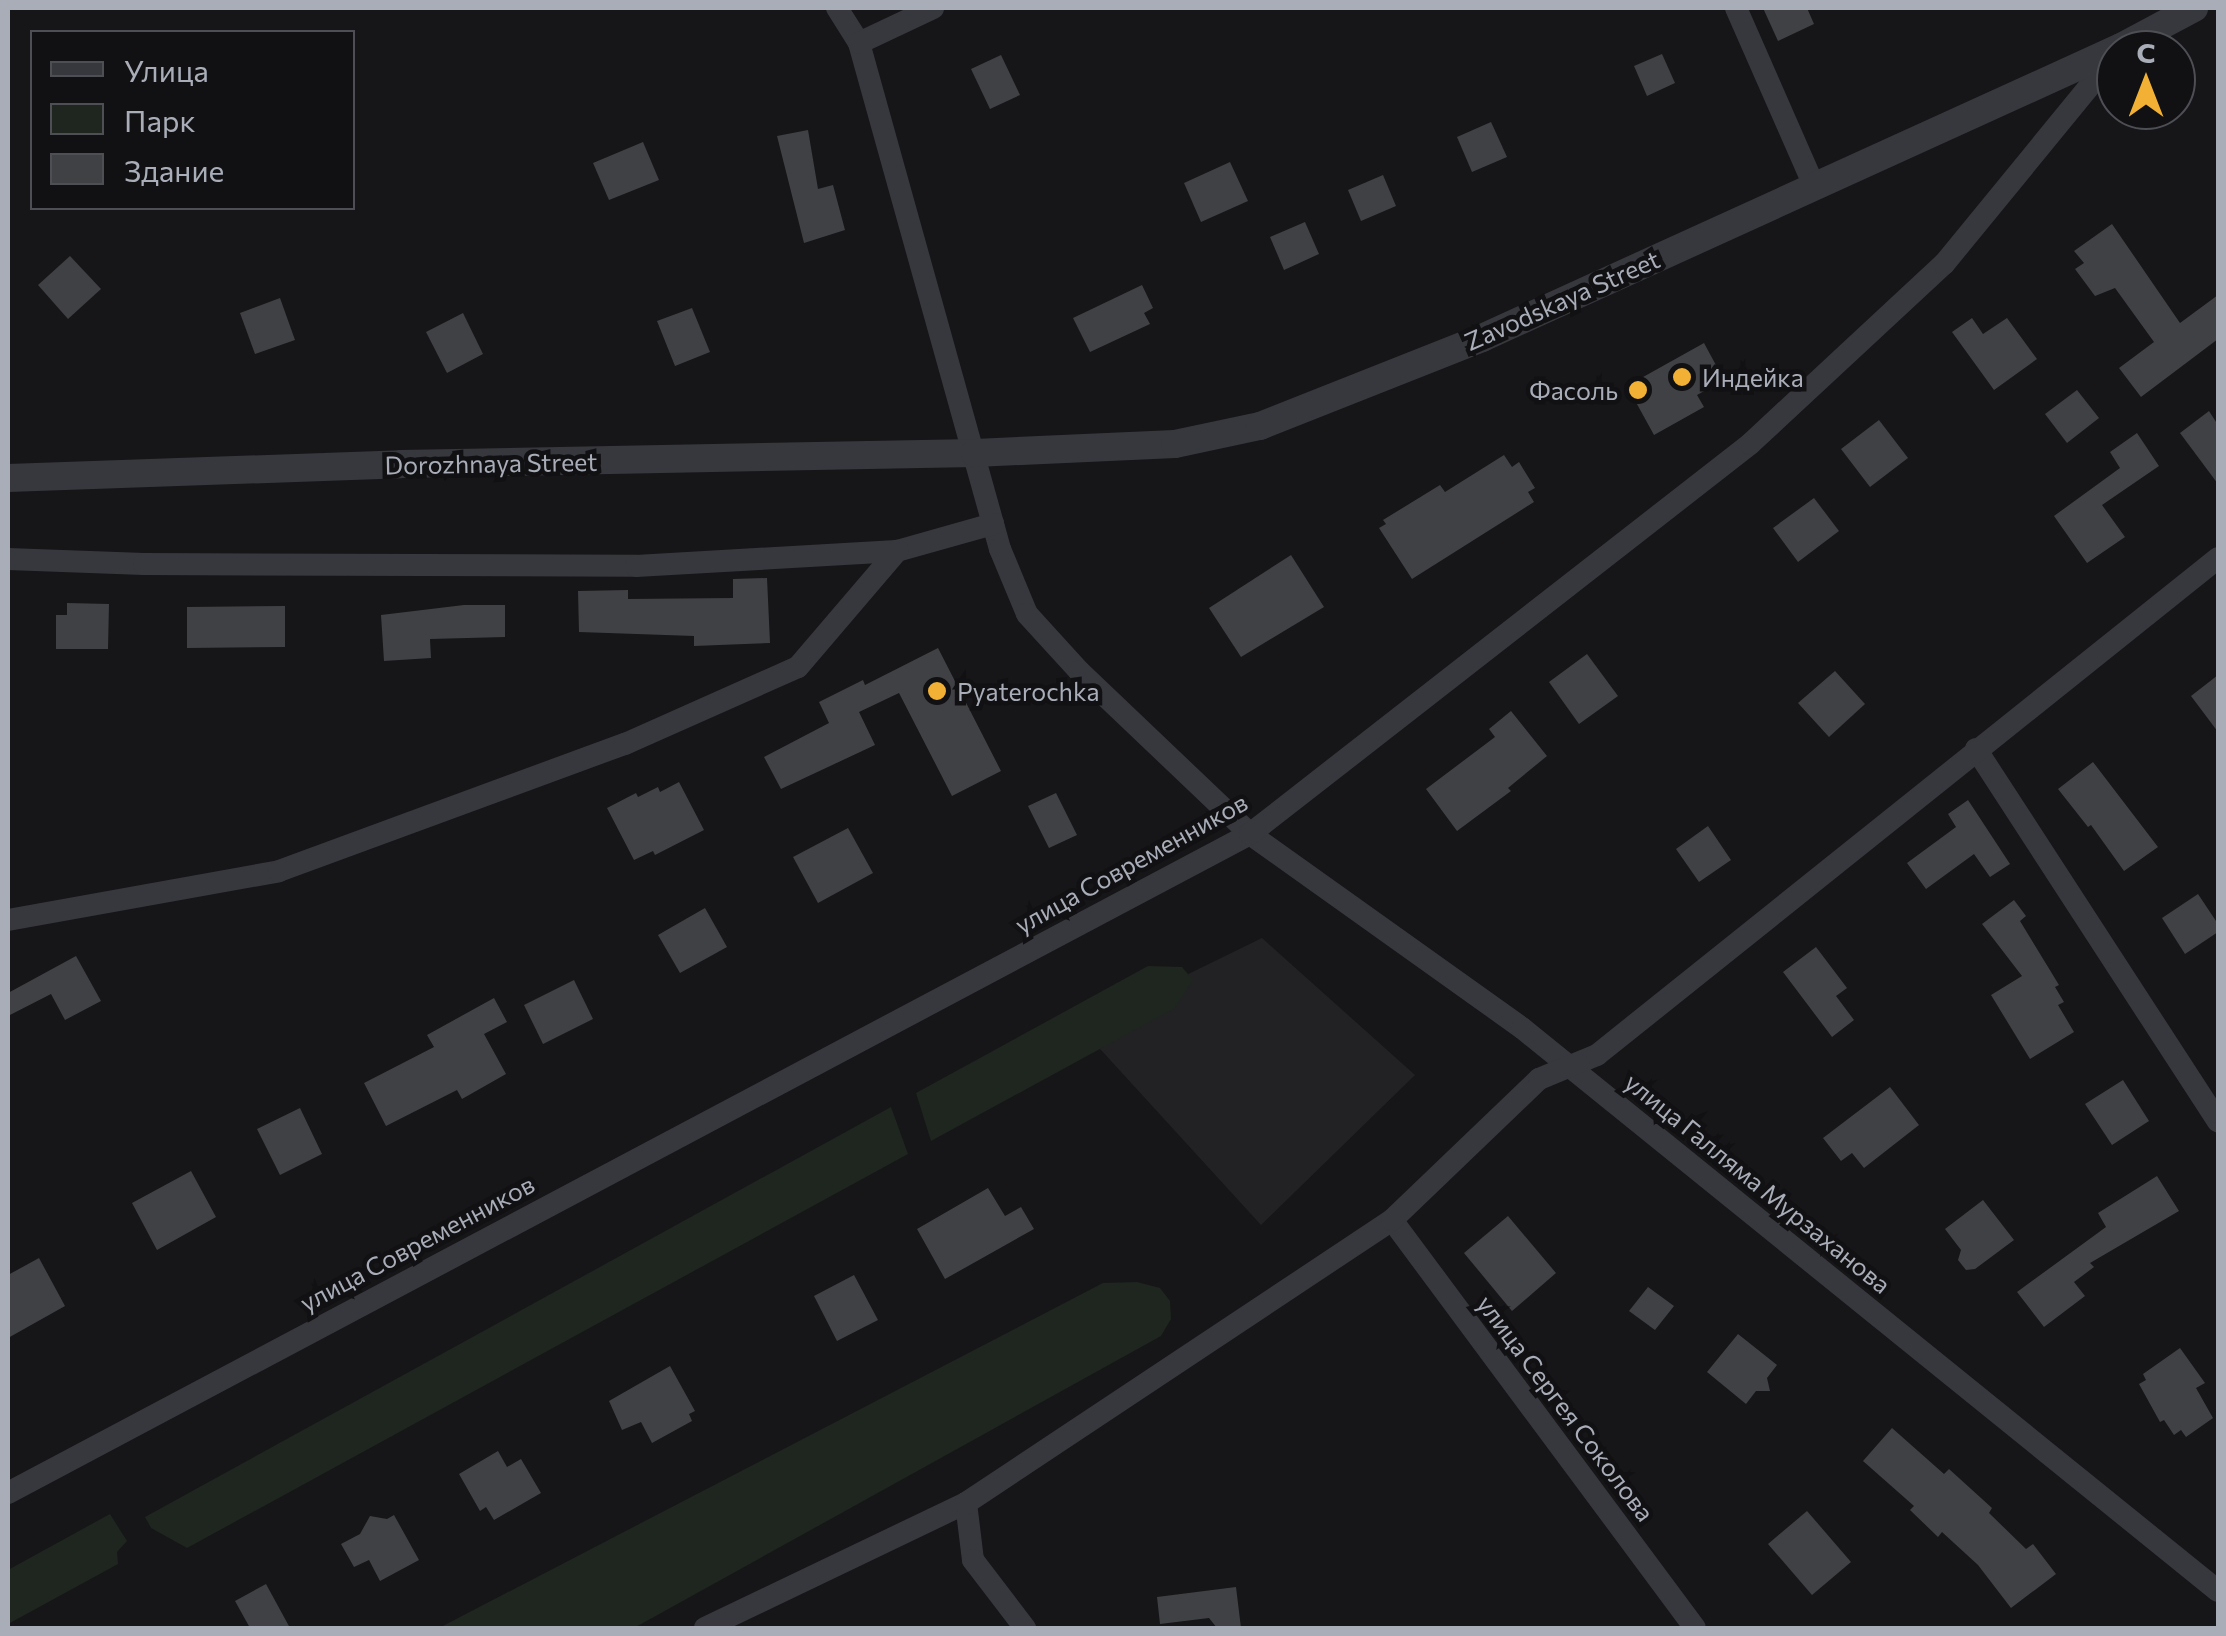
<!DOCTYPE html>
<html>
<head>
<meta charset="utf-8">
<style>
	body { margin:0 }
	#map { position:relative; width:2226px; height:1636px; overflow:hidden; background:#161618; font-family:Commissioner,sans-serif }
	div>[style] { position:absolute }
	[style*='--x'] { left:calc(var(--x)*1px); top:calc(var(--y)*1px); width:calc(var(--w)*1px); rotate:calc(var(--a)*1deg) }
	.built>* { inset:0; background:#222225 }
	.green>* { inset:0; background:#1e261f }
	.building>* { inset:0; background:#404145 }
	.minor>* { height:22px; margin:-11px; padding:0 11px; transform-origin:11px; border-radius:11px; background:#37383d }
	.tertiary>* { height:28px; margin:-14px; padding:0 14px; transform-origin:14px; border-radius:14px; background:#37383d }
	.dots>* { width:28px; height:28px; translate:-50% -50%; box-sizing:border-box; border:5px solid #111113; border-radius:50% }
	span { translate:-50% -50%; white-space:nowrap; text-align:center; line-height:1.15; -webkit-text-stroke:9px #111113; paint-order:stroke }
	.street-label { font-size:25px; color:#a8adb8 }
	.poi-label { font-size:25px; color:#a8adb8 }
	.left { translate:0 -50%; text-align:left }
	.right { translate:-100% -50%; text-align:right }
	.frame { position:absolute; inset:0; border:10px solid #a8adb8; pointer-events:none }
	.legend { position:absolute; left:30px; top:30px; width:325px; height:180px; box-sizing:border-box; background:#111113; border:2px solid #4d4f55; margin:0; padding:12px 18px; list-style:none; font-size:30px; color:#a8adb8 }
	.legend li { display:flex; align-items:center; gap:20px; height:50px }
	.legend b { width:50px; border:2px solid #4d4f55 }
	.north { position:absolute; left:2096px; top:30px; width:100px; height:100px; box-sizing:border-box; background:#111113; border:2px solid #4d4f55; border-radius:50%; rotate:0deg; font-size:28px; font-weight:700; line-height:40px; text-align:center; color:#a8adb8 }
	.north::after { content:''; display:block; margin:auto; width:35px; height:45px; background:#f2b134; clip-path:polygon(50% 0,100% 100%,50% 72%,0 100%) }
</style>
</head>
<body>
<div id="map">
	<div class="built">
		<i style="clip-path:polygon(1262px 938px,1415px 1075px,1261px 1225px,1080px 1027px)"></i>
	</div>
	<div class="green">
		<i style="clip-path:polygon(1148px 966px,1182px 967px,1193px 980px,1175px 1008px,931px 1141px,916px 1093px)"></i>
		<i style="clip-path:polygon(891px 1107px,908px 1154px,187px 1548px,151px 1528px,145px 1517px)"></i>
		<i style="clip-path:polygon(1137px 1282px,1160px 1288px,1170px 1301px,1171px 1319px,1161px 1336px,634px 1628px,439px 1628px,1103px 1283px)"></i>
		<i style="clip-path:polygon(110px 1514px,127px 1541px,117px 1552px,118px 1564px,8px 1624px,8px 1570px)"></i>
	</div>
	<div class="building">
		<i style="clip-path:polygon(1763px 8px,1807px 8px,1814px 24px,1778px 41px)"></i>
		<i style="clip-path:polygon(1662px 54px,1675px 83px,1647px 96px,1634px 66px)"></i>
		<i style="clip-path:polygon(1001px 55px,1020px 95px,990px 109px,971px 69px)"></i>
		<i style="clip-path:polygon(1491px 122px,1507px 157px,1472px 172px,1457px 137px)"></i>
		<i style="clip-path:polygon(808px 130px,818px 189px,833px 185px,845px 230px,804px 243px,777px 136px)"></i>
		<i style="clip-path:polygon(643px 142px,659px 180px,609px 200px,593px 163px)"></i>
		<i style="clip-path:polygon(1230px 162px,1248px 201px,1201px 222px,1184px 183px)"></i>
		<i style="clip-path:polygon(1383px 175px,1396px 206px,1361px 221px,1348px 190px)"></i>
		<i style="clip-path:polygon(1305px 222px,1319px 254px,1284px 270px,1270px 237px)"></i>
		<i style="clip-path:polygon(2112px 224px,2180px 323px,2218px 295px,2218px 339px,2141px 397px,2119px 368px,2154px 342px,2115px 288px,2095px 296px,2075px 269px,2084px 263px,2074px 251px)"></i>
		<i style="clip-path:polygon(70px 256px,101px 289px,68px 319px,38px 285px)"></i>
		<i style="clip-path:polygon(1142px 285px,1153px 308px,1144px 313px,1150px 324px,1090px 352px,1073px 318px)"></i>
		<i style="clip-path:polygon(280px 298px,295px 340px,255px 354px,240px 313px)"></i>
		<i style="clip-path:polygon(692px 308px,710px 352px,675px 366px,657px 321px)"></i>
		<i style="clip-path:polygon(463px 313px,483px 354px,447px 373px,426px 332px)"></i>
		<i style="clip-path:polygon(1972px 318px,1983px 334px,2007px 318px,2037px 359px,1994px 390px,1952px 332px)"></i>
		<i style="clip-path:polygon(1704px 343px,1724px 380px,1697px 395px,1704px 407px,1654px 435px,1627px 386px)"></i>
		<i style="clip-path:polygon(2077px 390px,2099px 418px,2067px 443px,2045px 414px)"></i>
		<i style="clip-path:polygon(2209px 411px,2218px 425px,2218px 484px,2180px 433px)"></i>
		<i style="clip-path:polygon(1879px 420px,1908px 458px,1870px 487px,1841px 449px)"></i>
		<i style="clip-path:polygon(2137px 433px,2159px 466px,2102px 505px,2125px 537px,2087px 563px,2054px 516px,2120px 468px,2110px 452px)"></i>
		<i style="clip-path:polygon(1504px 455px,1512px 467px,1519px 462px,1535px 488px,1528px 492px,1534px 502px,1412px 579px,1379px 528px,1386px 524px,1383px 520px,1440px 485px,1445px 492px)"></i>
		<i style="clip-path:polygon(1814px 498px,1839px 531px,1798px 562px,1773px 528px)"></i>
		<i style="clip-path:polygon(1291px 555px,1324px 607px,1241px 657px,1209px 608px)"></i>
		<i style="clip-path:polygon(767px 578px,770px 643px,694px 646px,694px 636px,579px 632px,578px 591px,628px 590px,628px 599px,733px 598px,733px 579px)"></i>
		<i style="clip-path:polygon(67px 603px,109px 604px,108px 649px,56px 649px,56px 615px,67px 615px)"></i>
		<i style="clip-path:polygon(464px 605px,505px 605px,505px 637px,430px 639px,431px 658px,384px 661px,381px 615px)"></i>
		<i style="clip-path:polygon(285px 606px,285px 647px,187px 648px,187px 607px)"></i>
		<i style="clip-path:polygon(938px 648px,1001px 771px,952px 796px,899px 693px,859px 712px,875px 745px,781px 789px,764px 757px,829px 723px,819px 702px,863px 680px,865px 685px)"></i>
		<i style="clip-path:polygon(1587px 654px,1618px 696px,1579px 724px,1549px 682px)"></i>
		<i style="clip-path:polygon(1835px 671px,1865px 704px,1829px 737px,1798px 703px)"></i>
		<i style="clip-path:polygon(2218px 675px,2218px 732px,2191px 696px)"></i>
		<i style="clip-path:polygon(1511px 711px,1547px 756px,1508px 788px,1511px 791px,1457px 831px,1426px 789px,1495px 737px,1489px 729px)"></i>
		<i style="clip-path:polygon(2093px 762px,2158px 847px,2124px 871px,2091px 825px,2088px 827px,2058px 789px)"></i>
		<i style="clip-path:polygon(679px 782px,704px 830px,655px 855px,653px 851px,634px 860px,607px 808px,636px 793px,638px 797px,658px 787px,660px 792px)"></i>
		<i style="clip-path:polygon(1056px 793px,1077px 835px,1049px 848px,1028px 806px)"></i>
		<i style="clip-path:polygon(1968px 800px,2010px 864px,1990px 877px,1974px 854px,1926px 889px,1907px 863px,1956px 827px,1948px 814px)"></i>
		<i style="clip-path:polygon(1708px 826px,1731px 860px,1699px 882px,1676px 849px)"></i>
		<i style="clip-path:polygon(848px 828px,873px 873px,818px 903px,793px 857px)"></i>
		<i style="clip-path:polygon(2198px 894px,2218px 924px,2218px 932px,2185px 954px,2162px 918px)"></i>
		<i style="clip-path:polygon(2014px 900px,2026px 916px,2020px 921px,2059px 985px,2055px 987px,2064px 1002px,2058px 1005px,2074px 1032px,2030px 1059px,1991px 995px,2022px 976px,1982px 924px)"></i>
		<i style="clip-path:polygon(705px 908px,727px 947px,680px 973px,658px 935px)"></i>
		<i style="clip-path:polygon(1816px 947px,1847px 988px,1836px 996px,1854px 1020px,1832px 1037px,1783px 972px)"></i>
		<i style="clip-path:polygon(76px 956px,101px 1001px,65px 1020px,51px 994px,8px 1016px,8px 993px)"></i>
		<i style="clip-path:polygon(574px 980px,593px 1019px,543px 1044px,524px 1005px)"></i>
		<i style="clip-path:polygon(494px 998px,507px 1022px,484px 1034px,506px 1074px,462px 1099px,457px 1090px,386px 1126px,364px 1083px,434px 1047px,427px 1035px)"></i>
		<i style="clip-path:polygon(2123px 1080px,2149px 1121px,2112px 1145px,2085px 1104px)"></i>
		<i style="clip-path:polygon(1890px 1087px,1919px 1125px,1864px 1168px,1852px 1153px,1841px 1161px,1823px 1138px)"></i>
		<i style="clip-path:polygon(300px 1108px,322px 1154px,280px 1175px,257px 1129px)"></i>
		<i style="clip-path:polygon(191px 1171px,216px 1217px,157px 1250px,132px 1203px)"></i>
		<i style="clip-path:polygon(2157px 1176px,2179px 1211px,2090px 1263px,2094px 1267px,2074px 1282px,2085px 1296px,2044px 1327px,2017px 1292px,2106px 1227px,2098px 1213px)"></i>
		<i style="clip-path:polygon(988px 1188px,1005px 1216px,1021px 1207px,1034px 1229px,945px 1279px,917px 1229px)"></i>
		<i style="clip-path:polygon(1983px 1200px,2014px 1240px,1975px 1269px,1966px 1270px,1958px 1260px,1961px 1250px,1945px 1229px)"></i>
		<i style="clip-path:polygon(1508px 1216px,1556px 1273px,1512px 1311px,1464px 1253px)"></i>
		<i style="clip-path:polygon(39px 1258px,65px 1306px,8px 1338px,8px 1275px)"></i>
		<i style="clip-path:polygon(854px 1275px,878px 1320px,837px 1341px,814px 1296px)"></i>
		<i style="clip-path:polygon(1648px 1287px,1674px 1306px,1655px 1330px,1629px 1311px)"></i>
		<i style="clip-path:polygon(1738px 1334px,1777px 1365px,1767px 1378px,1770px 1391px,1756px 1391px,1746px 1404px,1707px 1372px)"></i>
		<i style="clip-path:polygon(2180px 1348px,2205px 1383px,2196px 1388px,2213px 1418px,2186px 1437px,2181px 1430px,2174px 1435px,2164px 1420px,2160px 1422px,2139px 1384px,2146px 1380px,2143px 1374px)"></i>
		<i style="clip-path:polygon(670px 1366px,695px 1411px,689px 1414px,692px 1421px,652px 1443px,641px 1422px,622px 1430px,609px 1401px)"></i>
		<i style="clip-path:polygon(1892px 1428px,1944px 1474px,1949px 1469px,1992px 1508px,1989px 1513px,2026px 1549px,2033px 1544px,2056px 1574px,2011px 1608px,1978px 1565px,1942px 1532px,1938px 1537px,1910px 1510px,1914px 1506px,1863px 1461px)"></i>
		<i style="clip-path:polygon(498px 1451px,507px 1467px,521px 1459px,541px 1493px,494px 1520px,486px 1507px,480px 1511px,459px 1474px)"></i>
		<i style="clip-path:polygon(1807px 1511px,1851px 1562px,1812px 1595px,1768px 1544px)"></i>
		<i style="clip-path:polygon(394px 1515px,419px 1560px,380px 1581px,369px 1560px,354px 1567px,341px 1544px,360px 1534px,370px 1516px,387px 1519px)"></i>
		<i style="clip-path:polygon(266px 1584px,290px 1628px,250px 1628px,235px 1601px)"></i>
		<i style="clip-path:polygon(1236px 1587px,1241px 1628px,1217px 1628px,1209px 1618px,1160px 1624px,1157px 1597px)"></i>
	</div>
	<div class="minor">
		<i style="--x:837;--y:8;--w:41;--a:57.8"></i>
		<i style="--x:859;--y:43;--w:525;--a:74.43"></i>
		<i style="--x:1000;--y:549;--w:70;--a:67.4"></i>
		<i style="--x:1027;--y:614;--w:77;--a:47.6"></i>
		<i style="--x:1079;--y:671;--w:236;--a:43.6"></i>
		<i style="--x:1250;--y:834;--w:334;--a:35.5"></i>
		<i style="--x:1522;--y:1028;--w:895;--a:38.97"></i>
		<i style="--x:1736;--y:8;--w:194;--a:66.3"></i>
		<i style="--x:859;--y:43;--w:82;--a:-25.3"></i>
		<i style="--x:8;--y:559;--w:136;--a:2.1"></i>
		<i style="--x:144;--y:564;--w:492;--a:0.2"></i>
		<i style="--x:636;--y:566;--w:261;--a:-3.3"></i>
		<i style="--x:897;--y:551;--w:100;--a:-15.7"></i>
		<i style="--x:1976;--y:749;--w:444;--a:57"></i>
		<i style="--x:8;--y:920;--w:275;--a:-10.2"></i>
		<i style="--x:279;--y:871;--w:369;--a:-20.2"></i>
		<i style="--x:625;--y:744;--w:189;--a:-24"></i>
		<i style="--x:798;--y:667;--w:153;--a:-49.5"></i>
		<i style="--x:1392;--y:1220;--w:508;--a:53.4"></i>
		<i style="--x:8;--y:1493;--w:1406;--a:-27.95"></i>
		<i style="--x:1250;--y:834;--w:634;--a:-37.95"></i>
		<i style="--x:1750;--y:444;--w:265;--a:-42.9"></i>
		<i style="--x:1944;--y:264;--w:271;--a:-50.7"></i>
		<i style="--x:966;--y:1503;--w:57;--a:83"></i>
		<i style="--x:973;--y:1560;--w:86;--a:52.6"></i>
		<i style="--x:705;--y:1628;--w:289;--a:-25.6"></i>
		<i style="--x:966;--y:1503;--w:511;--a:-33.6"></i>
		<i style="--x:1392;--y:1220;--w:204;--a:-43.8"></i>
		<i style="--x:1539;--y:1079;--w:63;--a:-22.5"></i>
		<i style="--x:1597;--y:1055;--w:795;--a:-38.67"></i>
	</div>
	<div class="tertiary">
		<i style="--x:8;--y:478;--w:393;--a:-2"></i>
		<i style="--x:401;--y:464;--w:574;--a:-1.1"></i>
		<i style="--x:975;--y:453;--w:200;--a:-2.6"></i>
		<i style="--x:1175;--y:444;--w:87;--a:-12"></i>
		<i style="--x:1260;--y:426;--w:239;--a:-21.6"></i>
		<i style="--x:1482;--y:338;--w:702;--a:-24.48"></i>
		<i style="--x:2121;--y:47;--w:83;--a:-28.1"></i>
	</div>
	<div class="dots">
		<i style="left:1682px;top:377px;background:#f2b134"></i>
		<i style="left:1638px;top:390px;background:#f2b134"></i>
		<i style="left:937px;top:691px;background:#f2b134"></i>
	</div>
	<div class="street-label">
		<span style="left:1562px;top:300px;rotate:-24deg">Zavodskaya Street</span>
		<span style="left:491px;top:463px;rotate:-1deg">Dorozhnaya Street</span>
		<span style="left:1131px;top:863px;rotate:-29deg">улица Современников</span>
		<span style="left:1758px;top:1183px;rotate:39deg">улица Галляма Мурзаханова</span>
		<span style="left:417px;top:1243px;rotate:-28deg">улица Современников</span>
		<span style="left:1566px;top:1408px;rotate:53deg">улица Сергея Соколова</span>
	</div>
	<div class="poi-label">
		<span class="left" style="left:1702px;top:377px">Индейка</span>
		<span class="right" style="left:1618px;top:390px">Фасоль</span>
		<span class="left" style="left:957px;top:691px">Pyaterochka</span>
	</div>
	<div class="frame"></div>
	<ul class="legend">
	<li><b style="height:12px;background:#37383d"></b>Улица</li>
	<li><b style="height:28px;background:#1e261f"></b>Парк</li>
	<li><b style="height:28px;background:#404145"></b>Здание</li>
	</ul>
	<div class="north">С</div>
</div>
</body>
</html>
